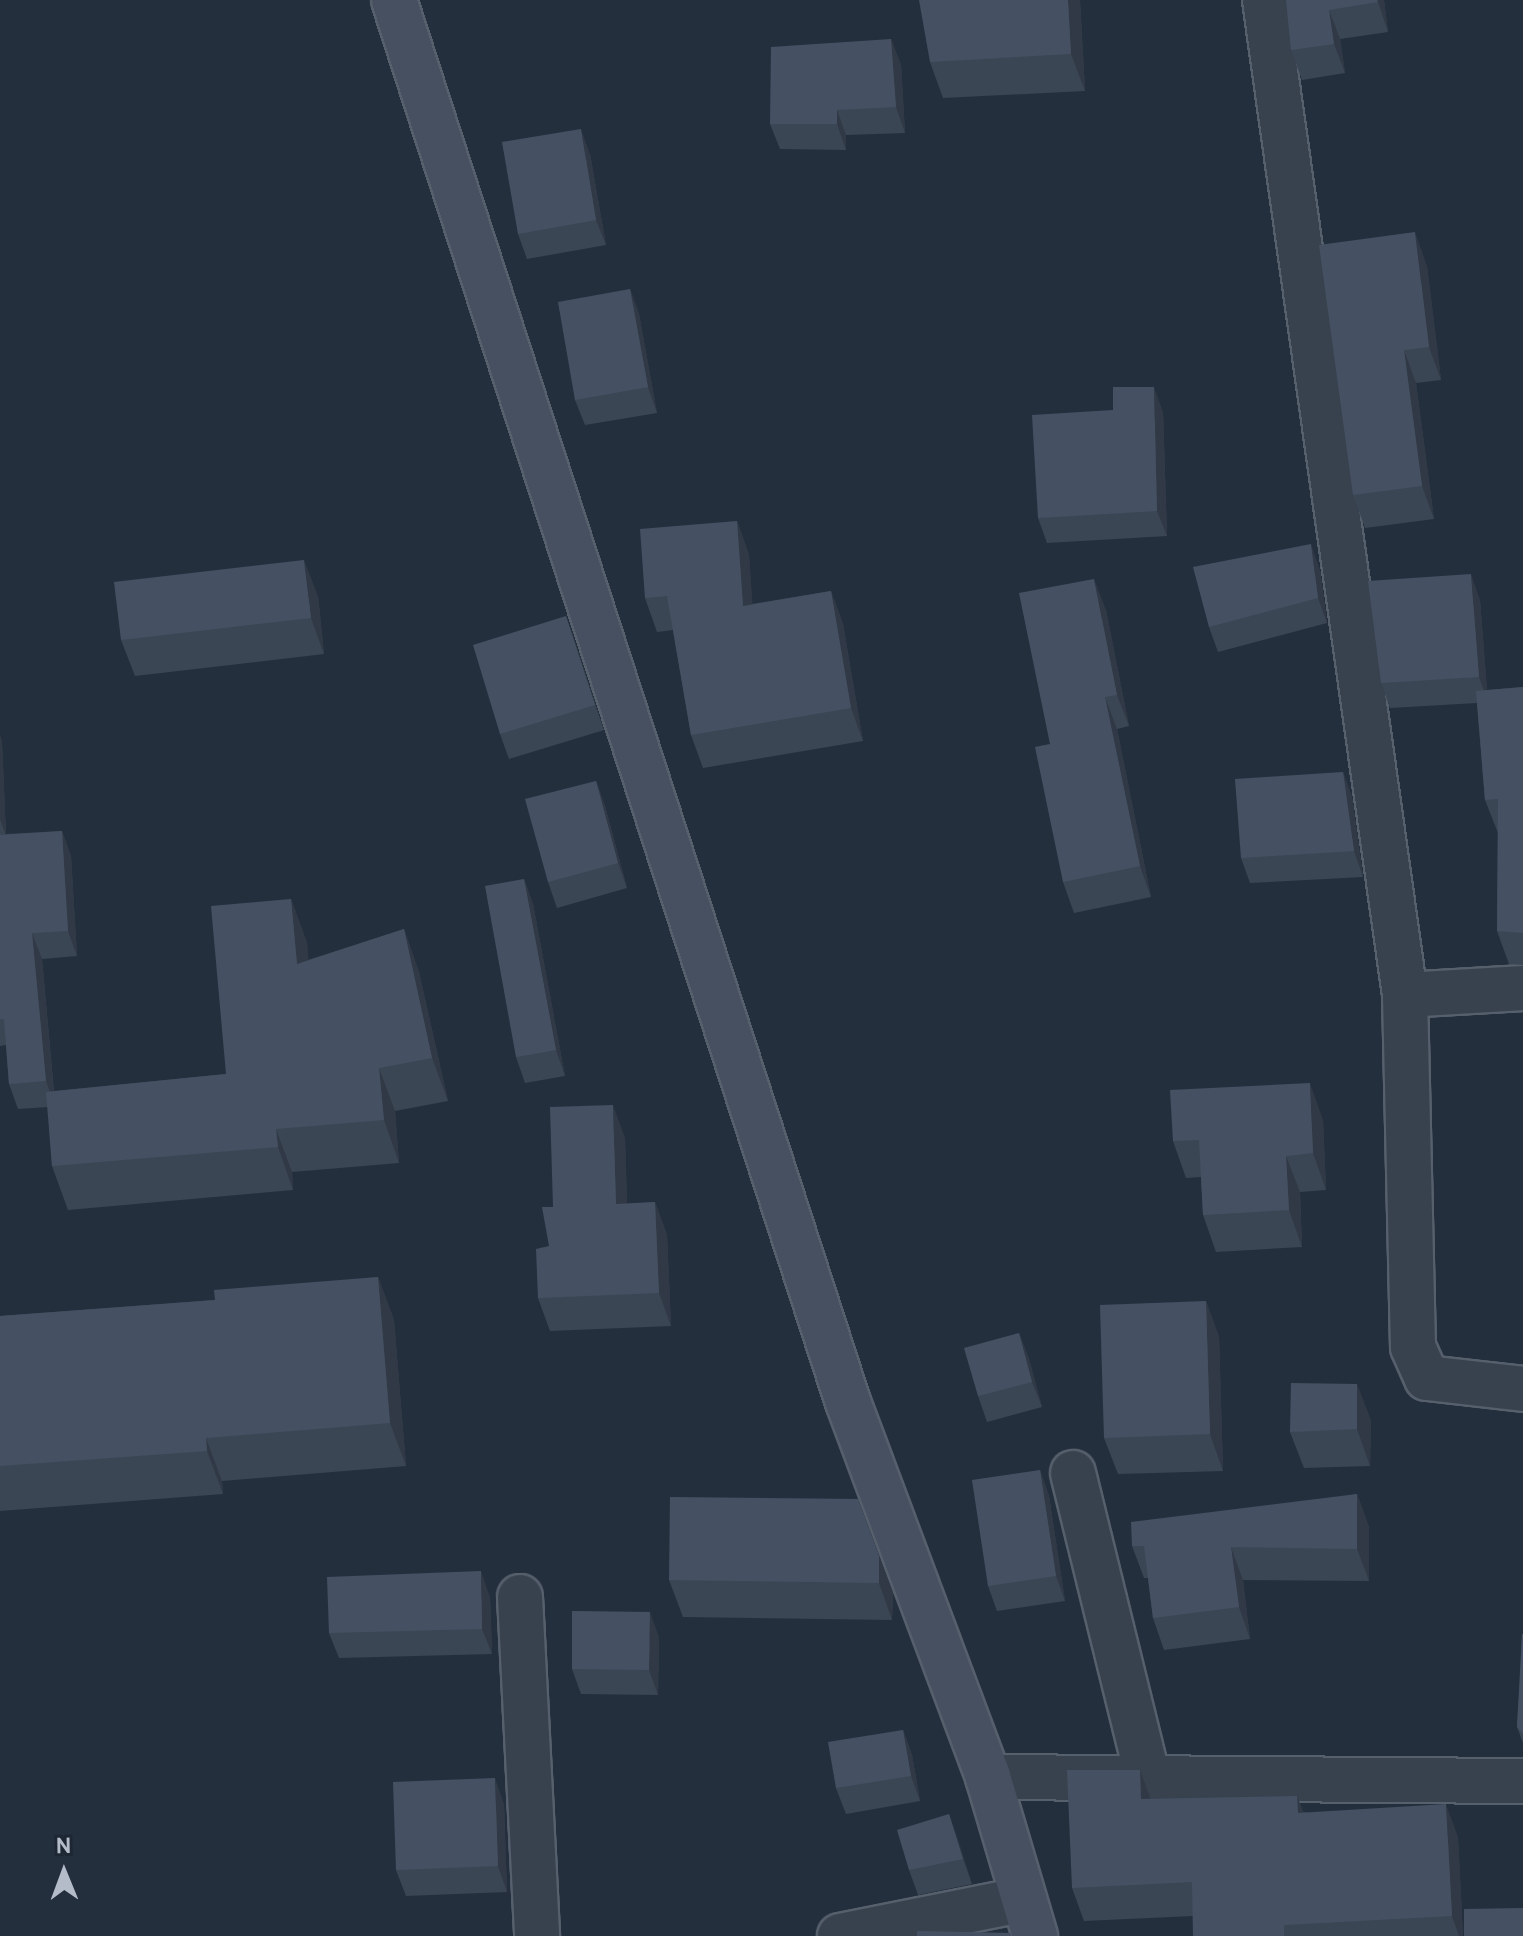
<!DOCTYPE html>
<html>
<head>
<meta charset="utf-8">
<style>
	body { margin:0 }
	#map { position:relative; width:1523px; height:1936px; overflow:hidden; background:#242f3e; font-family:Overpass,sans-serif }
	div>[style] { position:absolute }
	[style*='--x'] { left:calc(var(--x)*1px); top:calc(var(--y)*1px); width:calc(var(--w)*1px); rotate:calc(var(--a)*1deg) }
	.roads { filter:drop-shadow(2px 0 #565f6c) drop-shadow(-2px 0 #565f6c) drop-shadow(0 2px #565f6c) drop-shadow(0 -2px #565f6c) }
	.street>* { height:44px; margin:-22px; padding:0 22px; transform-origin:22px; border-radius:22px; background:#38414e }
	.secondary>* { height:44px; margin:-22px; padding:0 22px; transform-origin:22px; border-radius:22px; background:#465061 }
	.wall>* { inset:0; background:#3b4654 }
	.shaded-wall>* { inset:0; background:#303945 }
	.building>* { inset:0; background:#455162 }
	span { translate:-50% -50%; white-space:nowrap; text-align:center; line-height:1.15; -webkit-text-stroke:8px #1d2633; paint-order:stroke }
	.north { position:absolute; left:24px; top:1832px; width:80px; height:80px; -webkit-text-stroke:6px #1d2633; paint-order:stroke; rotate:359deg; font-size:22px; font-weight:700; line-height:32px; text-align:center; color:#b4bcc9 }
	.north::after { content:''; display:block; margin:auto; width:28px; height:36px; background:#b4bcc9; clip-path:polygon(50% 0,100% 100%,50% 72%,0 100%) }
</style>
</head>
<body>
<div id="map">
	<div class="roads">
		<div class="street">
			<i style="--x:1265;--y:0;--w:1005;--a:81.99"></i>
			<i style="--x:1405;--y:995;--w:352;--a:88.7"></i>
			<i style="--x:1413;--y:1347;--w:34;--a:66"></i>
			<i style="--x:1427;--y:1378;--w:97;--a:6.5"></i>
			<i style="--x:1405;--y:995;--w:118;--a:-3.4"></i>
			<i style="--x:1073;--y:1473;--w:315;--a:76.2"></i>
			<i style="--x:520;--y:1597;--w:339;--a:87.1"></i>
			<i style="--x:988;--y:1777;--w:535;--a:0.43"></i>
			<i style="--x:840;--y:1936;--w:184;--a:-11.3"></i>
		</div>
		<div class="secondary">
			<i style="--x:394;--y:0;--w:1474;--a:72.06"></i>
			<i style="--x:848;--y:1402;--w:400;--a:69.5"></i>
			<i style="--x:988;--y:1777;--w:166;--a:73.5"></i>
		</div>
	</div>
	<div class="wall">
		<i style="clip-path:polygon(1080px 0,1085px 91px,943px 98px,930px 62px)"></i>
		<i style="clip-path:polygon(1286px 0,1384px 0,1388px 32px,1340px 39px,1345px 73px,1302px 80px,1291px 50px)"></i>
		<i style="clip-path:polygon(891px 39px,901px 65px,905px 133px,846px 135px,846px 150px,780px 149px,770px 124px)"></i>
		<i style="clip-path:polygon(590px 154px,606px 245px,527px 259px,518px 234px)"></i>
		<i style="clip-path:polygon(1427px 266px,1441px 380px,1416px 383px,1434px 519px,1365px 528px,1353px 495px)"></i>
		<i style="clip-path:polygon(630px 289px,639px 314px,657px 413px,585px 425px,575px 400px)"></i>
		<i style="clip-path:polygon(1163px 412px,1167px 536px,1047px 543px,1038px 518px)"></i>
		<i style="clip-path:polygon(737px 521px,749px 555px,752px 604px,831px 591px,843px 624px,863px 741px,703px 768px,691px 735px,673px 630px,657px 632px,645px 598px)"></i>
		<i style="clip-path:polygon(1320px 570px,1327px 623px,1218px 652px,1209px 627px)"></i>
		<i style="clip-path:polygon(318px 596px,324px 654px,135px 676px,121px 640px)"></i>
		<i style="clip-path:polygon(1480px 600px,1487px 690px,1523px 687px,1523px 965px,1509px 964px,1497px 931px,1498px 833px,1485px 800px,1477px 703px,1390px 708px,1381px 683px)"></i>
		<i style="clip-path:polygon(1106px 610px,1129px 726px,1117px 729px,1151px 897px,1074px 913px,1063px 882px,1050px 744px)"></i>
		<i style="clip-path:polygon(566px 616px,604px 730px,509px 759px,500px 734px)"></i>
		<i style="clip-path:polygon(0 736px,2px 742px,6px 834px,62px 831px,71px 856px,77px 956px,42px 959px,54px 1091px,226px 1074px,291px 899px,307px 943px,308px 960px,404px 929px,419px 972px,448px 1101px,395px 1111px,399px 1163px,292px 1172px,293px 1190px,68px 1210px,52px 1166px,48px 1107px,18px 1109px,9px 1084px,6px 1045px,0 1046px)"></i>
		<i style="clip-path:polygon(1343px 772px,1352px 797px,1363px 877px,1250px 883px,1241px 858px)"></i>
		<i style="clip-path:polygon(596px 781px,605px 806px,627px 888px,557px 908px,548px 882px)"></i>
		<i style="clip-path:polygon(524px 879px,533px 904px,565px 1076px,525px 1083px,516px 1057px)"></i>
		<i style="clip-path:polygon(1323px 1120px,1326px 1190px,1300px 1192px,1302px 1247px,1216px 1252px,1203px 1215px,1201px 1177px,1186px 1178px,1173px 1141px)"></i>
		<i style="clip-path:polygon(625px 1138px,627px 1204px,655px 1202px,667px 1235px,671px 1326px,550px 1331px,538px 1298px,549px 1246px,553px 1207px)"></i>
		<i style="clip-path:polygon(378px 1277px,394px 1320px,406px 1466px,222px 1481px,223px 1494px,0 1511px,0 1316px,215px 1300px)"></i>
		<i style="clip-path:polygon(1206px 1301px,1219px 1337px,1223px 1471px,1118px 1474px,1104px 1438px)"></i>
		<i style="clip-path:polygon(1019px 1333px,1029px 1359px,1042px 1407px,987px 1422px,978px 1396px)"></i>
		<i style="clip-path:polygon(1371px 1420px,1370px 1466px,1304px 1468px,1290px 1432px)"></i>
		<i style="clip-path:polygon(1040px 1470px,1049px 1496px,1065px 1601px,997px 1611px,988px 1586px)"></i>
		<i style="clip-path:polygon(1357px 1494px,1369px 1527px,1369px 1581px,1243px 1580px,1250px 1639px,1164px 1650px,1153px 1618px,1148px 1578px,1144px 1578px,1132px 1546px)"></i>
		<i style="clip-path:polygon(858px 1499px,893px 1593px,892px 1620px,683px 1617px,669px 1580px)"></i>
		<i style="clip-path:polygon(490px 1597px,492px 1654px,339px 1658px,329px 1633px)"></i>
		<i style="clip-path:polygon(1523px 1634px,1523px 1743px,1517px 1727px)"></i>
		<i style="clip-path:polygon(659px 1637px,658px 1695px,581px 1694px,572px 1669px)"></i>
		<i style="clip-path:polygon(903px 1730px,912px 1755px,920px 1801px,846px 1814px,836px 1788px)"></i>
		<i style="clip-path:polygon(1297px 1796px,1303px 1812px,1458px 1837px,1463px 1936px,1193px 1936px,1193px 1916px,1084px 1921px,1072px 1888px,1150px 1799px)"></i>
		<i style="clip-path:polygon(504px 1804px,507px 1892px,406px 1896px,396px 1870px)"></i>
		<i style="clip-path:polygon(949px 1814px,972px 1884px,918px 1895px,909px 1870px)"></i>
	</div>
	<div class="shaded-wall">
		<i style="clip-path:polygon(1068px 0,1080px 0,1085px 91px,1071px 54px)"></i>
		<i style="clip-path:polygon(1377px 0,1384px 0,1388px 32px,1378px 2px)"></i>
		<i style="clip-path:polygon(1329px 10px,1340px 39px,1345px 73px,1334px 44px)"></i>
		<i style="clip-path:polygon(891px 39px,901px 65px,905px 133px,896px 107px)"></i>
		<i style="clip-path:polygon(837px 110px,846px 135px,846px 150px,837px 124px)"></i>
		<i style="clip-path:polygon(581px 129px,590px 154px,606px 245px,596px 220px)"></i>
		<i style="clip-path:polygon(1415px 232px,1427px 266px,1441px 380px,1429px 347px)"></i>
		<i style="clip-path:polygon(630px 289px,639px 314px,657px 413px,648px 387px)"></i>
		<i style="clip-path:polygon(1404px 350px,1416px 383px,1434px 519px,1422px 486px)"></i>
		<i style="clip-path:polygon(1154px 387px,1163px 412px,1167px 536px,1157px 511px)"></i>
		<i style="clip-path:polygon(737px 521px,749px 555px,755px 639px,743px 606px)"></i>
		<i style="clip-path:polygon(1311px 544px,1320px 570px,1327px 623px,1318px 598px)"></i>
		<i style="clip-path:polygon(304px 560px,318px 596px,324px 654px,311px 618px)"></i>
		<i style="clip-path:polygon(1471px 574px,1480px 600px,1488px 702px,1479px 677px)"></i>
		<i style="clip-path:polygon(1094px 579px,1106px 610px,1129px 726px,1117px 695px)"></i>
		<i style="clip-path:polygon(831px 591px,843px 624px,863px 741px,851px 708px)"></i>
		<i style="clip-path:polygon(566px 616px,575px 641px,604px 730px,595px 705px)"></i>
		<i style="clip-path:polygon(1105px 697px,1117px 729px,1151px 897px,1140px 866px)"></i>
		<i style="clip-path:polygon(0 736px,2px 742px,6px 836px,0 819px)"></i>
		<i style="clip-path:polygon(1343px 772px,1352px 797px,1363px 877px,1354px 851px)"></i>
		<i style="clip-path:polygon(596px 781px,605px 806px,627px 888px,618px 863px)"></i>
		<i style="clip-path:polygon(62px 831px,71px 856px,77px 956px,68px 931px)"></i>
		<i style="clip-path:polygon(524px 879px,533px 904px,565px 1076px,556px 1050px)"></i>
		<i style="clip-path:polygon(291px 899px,307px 943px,313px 1007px,297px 964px)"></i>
		<i style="clip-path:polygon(404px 929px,419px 972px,448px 1101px,432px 1058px)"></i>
		<i style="clip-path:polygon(32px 933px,42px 959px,55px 1106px,46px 1081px)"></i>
		<i style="clip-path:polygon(379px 1068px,395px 1111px,399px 1163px,384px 1120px)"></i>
		<i style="clip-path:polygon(1310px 1083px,1323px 1120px,1326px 1190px,1313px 1153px)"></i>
		<i style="clip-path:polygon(613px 1105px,625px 1138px,628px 1237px,616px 1204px)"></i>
		<i style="clip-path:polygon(276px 1129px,292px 1172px,293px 1190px,278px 1147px)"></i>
		<i style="clip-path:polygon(1286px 1156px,1300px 1192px,1302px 1247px,1289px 1210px)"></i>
		<i style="clip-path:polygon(655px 1202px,667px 1235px,671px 1326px,659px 1293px)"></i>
		<i style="clip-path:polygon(378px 1277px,394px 1320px,406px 1466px,390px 1423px)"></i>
		<i style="clip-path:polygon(1206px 1301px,1219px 1337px,1223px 1471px,1210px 1434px)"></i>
		<i style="clip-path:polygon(1019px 1333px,1029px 1359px,1042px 1407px,1032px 1382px)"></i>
		<i style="clip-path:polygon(1357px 1384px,1371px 1420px,1370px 1466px,1357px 1429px)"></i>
		<i style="clip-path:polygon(206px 1438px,222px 1481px,223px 1494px,207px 1451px)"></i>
		<i style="clip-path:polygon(1040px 1470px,1049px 1496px,1065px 1601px,1056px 1576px)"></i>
		<i style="clip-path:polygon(1357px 1494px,1369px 1527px,1369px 1581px,1357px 1549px)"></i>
		<i style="clip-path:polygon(1231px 1547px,1243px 1580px,1250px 1639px,1239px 1607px)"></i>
		<i style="clip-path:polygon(879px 1556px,893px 1593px,892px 1620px,879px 1583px)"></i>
		<i style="clip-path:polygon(481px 1571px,490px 1597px,492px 1654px,482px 1629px)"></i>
		<i style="clip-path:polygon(650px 1612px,659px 1637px,658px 1695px,649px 1670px)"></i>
		<i style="clip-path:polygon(903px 1730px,912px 1755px,920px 1801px,911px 1776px)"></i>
		<i style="clip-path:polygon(1140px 1770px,1152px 1803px,1141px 1799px)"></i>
		<i style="clip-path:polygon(495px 1778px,504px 1804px,507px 1892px,498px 1866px)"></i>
		<i style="clip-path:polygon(1297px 1796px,1309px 1829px,1298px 1813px)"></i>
		<i style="clip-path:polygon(1446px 1804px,1458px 1837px,1463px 1936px,1459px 1936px,1452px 1916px)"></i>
		<i style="clip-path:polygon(949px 1814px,958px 1839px,972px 1884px,963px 1859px)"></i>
	</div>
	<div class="building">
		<i style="clip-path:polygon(919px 0,1068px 0,1071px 54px,930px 62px)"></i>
		<i style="clip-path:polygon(1286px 0,1377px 0,1378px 2px,1329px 10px,1334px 44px,1291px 50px)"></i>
		<i style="clip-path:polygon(891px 39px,896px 107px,837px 110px,837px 124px,770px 124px,771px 47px)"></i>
		<i style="clip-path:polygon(581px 129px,596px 220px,518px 234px,502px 142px)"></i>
		<i style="clip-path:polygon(1415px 232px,1429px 347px,1404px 350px,1422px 486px,1353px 495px,1319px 245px)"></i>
		<i style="clip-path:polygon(630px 289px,648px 387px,575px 400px,558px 302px)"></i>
		<i style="clip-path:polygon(1113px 387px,1154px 387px,1157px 511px,1038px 518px,1032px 415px,1113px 410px)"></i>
		<i style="clip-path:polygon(737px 521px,743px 606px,831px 591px,851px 708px,691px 735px,667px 596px,645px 598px,640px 529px)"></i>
		<i style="clip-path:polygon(1311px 544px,1318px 598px,1209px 627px,1193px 567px)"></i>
		<i style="clip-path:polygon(304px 560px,311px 618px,121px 640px,114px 582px)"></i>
		<i style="clip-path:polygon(1471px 574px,1479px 677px,1381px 683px,1368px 581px)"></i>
		<i style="clip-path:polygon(1094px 579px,1117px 695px,1105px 697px,1140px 866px,1063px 882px,1035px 747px,1050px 744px,1019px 593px)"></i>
		<i style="clip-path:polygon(566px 616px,595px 705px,500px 734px,473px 645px)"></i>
		<i style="clip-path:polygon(1523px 687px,1523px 933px,1497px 931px,1498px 799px,1485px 800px,1476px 691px)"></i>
		<i style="clip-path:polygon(1343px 772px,1354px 851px,1241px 858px,1235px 779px)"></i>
		<i style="clip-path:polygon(596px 781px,618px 863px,548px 882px,525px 799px)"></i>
		<i style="clip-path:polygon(62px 831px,68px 931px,32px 933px,46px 1081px,9px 1084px,4px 1019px,0 1019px,0 835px)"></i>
		<i style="clip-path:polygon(524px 879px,556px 1050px,516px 1057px,485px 886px)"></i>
		<i style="clip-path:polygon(291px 899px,297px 964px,404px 929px,432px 1058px,379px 1068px,384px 1120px,276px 1129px,278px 1147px,52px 1166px,46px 1092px,226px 1074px,211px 906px)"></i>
		<i style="clip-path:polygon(1310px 1083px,1313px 1153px,1286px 1156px,1289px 1210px,1203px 1215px,1199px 1140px,1173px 1141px,1170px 1090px)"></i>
		<i style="clip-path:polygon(613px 1105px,616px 1204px,655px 1202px,659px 1293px,538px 1298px,536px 1249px,549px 1246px,542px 1207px,553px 1207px,550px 1107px)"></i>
		<i style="clip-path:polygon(378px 1277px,390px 1423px,206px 1438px,207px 1451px,0 1466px,0 1316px,215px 1300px,214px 1290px)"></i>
		<i style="clip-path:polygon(1206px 1301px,1210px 1434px,1104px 1438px,1100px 1305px)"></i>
		<i style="clip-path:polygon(1019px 1333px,1032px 1382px,978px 1396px,964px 1348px)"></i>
		<i style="clip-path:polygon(1291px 1383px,1357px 1384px,1357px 1429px,1290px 1432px)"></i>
		<i style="clip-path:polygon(1040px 1470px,1056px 1576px,988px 1586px,972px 1480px)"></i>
		<i style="clip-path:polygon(1357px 1494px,1357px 1549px,1231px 1547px,1239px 1607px,1153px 1618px,1144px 1546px,1132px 1546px,1131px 1522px)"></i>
		<i style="clip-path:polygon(670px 1497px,858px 1499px,879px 1556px,879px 1583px,669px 1580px)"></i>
		<i style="clip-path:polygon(481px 1571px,482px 1629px,329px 1633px,327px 1577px)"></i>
		<i style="clip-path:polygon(572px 1611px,650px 1612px,649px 1670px,572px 1669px)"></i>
		<i style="clip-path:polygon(1522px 1634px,1523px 1634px,1523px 1734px,1517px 1727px)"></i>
		<i style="clip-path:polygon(903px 1730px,911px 1776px,836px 1788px,828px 1742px)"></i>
		<i style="clip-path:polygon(1067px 1770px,1140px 1770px,1141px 1799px,1297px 1796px,1298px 1813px,1446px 1804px,1452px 1916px,1284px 1925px,1284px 1936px,1193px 1936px,1192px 1882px,1072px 1888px)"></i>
		<i style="clip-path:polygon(495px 1778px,498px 1866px,396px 1870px,393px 1782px)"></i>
		<i style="clip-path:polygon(949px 1814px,963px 1859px,909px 1870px,897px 1830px)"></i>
		<i style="clip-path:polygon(1523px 1908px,1523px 1936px,1464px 1936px,1464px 1909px)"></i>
		<i style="clip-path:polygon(917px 1931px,1011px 1933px,1011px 1936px,917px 1936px)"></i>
	</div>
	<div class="north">N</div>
</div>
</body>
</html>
